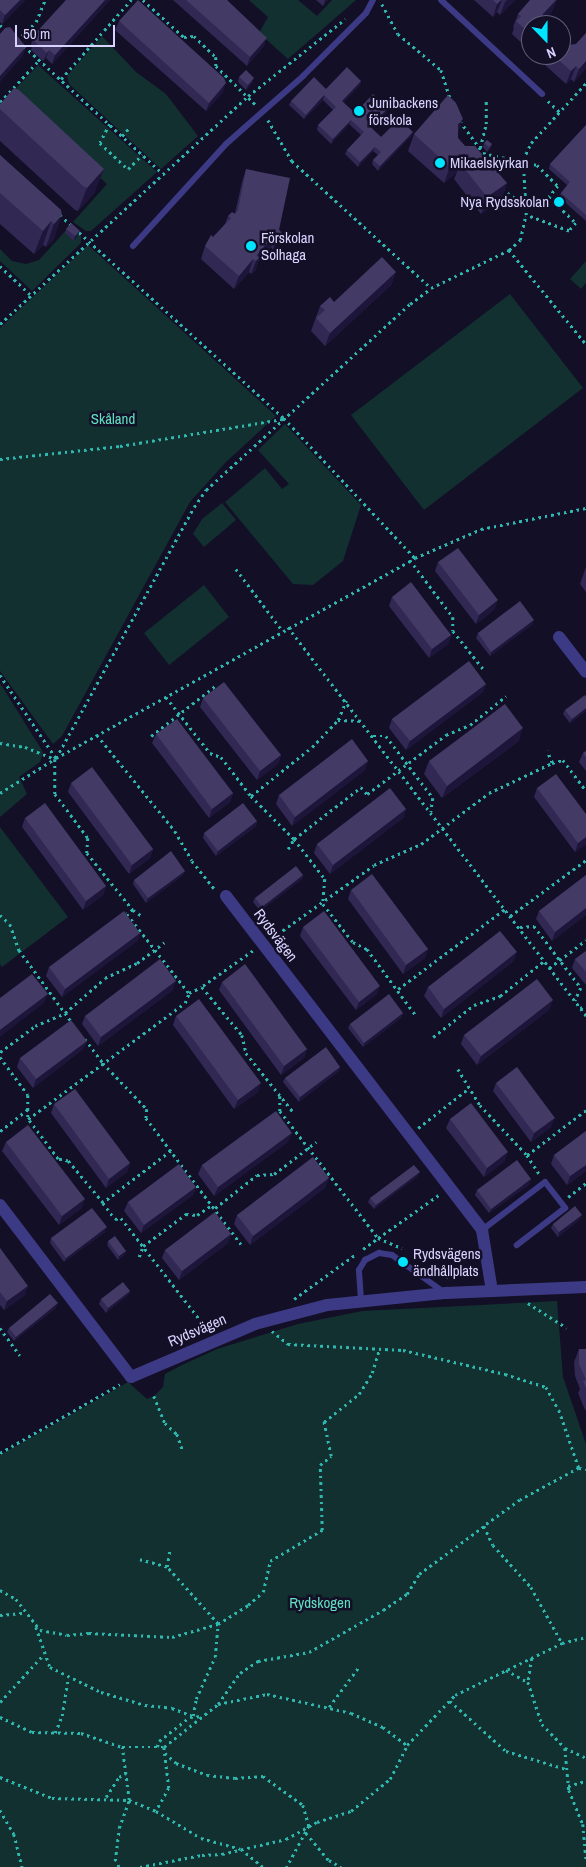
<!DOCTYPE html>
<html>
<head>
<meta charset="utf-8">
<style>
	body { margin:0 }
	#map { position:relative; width:586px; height:1867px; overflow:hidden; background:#130f26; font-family:"Archivo Narrow",sans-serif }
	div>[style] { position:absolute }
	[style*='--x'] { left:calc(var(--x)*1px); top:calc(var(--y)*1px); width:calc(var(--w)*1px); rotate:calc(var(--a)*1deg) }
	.green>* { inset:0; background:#12302f }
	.path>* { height:2.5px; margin-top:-1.25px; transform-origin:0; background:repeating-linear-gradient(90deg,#2fb8b0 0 2.5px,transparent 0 6.5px) }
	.service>* { height:6px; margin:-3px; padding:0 3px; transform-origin:3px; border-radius:3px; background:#3d3a85 }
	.minor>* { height:12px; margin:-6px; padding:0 6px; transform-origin:6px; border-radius:6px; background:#3d3a85 }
	.tertiary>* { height:12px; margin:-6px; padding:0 6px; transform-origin:6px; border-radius:6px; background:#3d3a85 }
	.wall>* { inset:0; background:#312854 }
	.shaded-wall>* { inset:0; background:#1d163a }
	.building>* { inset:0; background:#433a66 }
	.dots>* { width:14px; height:14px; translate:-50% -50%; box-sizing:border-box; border:2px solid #130f26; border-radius:50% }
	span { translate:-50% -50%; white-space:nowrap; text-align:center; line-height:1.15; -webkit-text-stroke:5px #130f26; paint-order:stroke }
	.poi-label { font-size:15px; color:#d9d4ff }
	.left { translate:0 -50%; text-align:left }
	.right { translate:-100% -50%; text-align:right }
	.park-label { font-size:15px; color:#5fe0c0 }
	.street-label { font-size:15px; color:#d9d4ff }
	.north { position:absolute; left:521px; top:15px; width:50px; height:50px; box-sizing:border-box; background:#130f26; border:1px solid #625e7d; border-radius:50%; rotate:158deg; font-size:14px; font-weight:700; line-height:20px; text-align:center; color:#d9d4ff }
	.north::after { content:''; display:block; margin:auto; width:18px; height:22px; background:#00e5ff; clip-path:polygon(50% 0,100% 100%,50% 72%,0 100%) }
	.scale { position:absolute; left:15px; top:25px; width:100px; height:22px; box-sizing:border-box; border:2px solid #d9d4ff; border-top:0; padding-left:6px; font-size:15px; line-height:18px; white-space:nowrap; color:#d9d4ff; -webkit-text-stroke:4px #130f26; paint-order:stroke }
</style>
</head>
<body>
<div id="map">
	<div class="green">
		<i style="clip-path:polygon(249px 0,298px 0,317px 16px,332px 0,356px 0,288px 59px,259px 33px,268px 17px)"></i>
		<i style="clip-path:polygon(102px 36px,136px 72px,166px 94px,198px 136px,161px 169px,69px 84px,67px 76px)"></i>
		<i style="clip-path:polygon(38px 65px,157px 172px,91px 231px,86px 231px,73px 222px,107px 184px,9px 96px)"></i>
		<i style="clip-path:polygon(70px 226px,81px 236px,81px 243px,32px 291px,0 261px,0 249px,12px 261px,26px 264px,39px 260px)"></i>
		<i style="clip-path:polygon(88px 245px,276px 416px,226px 462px,190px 502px,62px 736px,53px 744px,0 671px,0 328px)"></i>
		<i style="clip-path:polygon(586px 261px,586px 283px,581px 289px,570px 279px)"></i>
		<i style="clip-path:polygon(510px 294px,583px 388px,424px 510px,351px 415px)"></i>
		<i style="clip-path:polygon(285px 424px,361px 505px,343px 561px,313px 585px,293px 584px,225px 502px,265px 468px,282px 489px,289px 484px,258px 450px)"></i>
		<i style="clip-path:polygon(222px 503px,236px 520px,204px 547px,193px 534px,202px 519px)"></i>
		<i style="clip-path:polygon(204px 585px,229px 617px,169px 665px,144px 633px)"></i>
		<i style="clip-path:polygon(0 683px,43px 752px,40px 762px,19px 777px,27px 794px,0 817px)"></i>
		<i style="clip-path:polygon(0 827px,68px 917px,2px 967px,0 964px)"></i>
		<i style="clip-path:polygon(557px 1301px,563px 1377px,586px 1444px,586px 1867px,0 1867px,0 1455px,128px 1382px,147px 1399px,154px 1396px,163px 1387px,165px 1374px,182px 1365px,217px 1349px,298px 1324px,362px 1311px)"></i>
	</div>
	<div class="path">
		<i style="--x:143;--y:0;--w:55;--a:42.1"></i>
		<i style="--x:184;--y:37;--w:10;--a:-6"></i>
		<i style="--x:194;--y:36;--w:30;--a:44"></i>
		<i style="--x:216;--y:57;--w:9;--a:90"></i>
		<i style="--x:216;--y:66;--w:57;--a:44.3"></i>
		<i style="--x:382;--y:4;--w:34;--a:62"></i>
		<i style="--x:398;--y:34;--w:56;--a:39.9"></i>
		<i style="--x:441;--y:70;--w:29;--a:72"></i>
		<i style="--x:0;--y:25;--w:8;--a:40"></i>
		<i style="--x:17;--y:40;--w:26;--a:-43"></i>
		<i style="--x:36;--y:22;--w:24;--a:-68"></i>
		<i style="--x:24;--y:46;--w:188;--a:42.6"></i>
		<i style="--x:61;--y:79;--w:106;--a:-48.5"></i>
		<i style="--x:548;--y:101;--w:16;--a:43"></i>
		<i style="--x:0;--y:102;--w:57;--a:-47.1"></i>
		<i style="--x:268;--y:120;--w:48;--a:59.7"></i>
		<i style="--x:292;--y:161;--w:188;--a:42.4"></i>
		<i style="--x:460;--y:121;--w:39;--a:54"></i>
		<i style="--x:483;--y:153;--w:55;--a:12.5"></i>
		<i style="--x:537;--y:165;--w:30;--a:45"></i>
		<i style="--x:558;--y:186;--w:14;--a:129"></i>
		<i style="--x:549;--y:197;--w:37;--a:44"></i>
		<i style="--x:576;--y:223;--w:11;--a:131"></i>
		<i style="--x:569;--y:231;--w:46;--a:-159.6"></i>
		<i style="--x:110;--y:124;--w:21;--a:118"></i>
		<i style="--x:100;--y:143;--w:38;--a:43"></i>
		<i style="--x:128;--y:169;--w:20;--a:-45"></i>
		<i style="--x:122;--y:136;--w:11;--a:-49"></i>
		<i style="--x:480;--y:148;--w:25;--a:-76"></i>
		<i style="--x:486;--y:124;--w:23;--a:-90"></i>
		<i style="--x:502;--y:189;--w:29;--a:35"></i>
		<i style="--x:60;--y:215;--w:302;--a:42.2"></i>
		<i style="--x:284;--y:418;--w:192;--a:46.9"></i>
		<i style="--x:509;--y:250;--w:122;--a:50.7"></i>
		<i style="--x:0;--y:266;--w:44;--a:43.2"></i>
		<i style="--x:0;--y:324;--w:337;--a:-42.6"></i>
		<i style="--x:248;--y:96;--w:124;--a:-38.4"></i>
		<i style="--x:0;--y:459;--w:121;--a:-6.2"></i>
		<i style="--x:120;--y:446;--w:165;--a:-9.4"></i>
		<i style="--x:410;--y:560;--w:71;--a:53"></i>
		<i style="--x:453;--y:617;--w:14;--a:90"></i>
		<i style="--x:453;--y:631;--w:51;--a:51.3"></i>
		<i style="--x:236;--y:569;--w:76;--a:53"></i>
		<i style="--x:288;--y:627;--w:490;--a:52.5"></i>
		<i style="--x:0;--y:675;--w:100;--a:56"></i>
		<i style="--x:166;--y:697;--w:71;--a:51.8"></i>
		<i style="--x:210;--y:753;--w:12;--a:20"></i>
		<i style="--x:221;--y:757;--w:49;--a:52.4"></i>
		<i style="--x:251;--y:796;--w:61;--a:45"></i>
		<i style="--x:294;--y:839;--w:51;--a:52.2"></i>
		<i style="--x:325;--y:879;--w:25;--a:95"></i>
		<i style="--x:323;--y:904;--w:48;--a:51.7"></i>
		<i style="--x:353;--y:942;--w:16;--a:27"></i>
		<i style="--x:367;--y:949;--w:81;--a:53.6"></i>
		<i style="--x:338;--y:720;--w:23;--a:2"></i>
		<i style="--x:97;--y:735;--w:124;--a:50.9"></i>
		<i style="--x:175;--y:831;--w:34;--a:60"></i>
		<i style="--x:192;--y:861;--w:38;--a:51"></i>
		<i style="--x:151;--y:736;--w:81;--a:-38"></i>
		<i style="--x:373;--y:736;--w:13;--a:0"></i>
		<i style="--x:386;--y:736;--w:78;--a:52.8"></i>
		<i style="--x:433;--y:798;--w:14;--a:98"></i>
		<i style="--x:0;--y:743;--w:25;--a:9"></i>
		<i style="--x:25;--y:747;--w:32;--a:22"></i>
		<i style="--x:55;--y:759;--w:35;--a:90"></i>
		<i style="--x:55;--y:794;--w:55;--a:53.1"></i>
		<i style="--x:88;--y:838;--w:15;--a:94"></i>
		<i style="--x:87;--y:853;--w:73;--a:51.1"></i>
		<i style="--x:133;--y:910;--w:11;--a:34"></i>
		<i style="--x:56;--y:758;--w:286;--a:-61.2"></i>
		<i style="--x:194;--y:507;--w:21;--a:-55"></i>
		<i style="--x:206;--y:490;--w:276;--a:-42.4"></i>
		<i style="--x:410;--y:304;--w:26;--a:-37"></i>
		<i style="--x:431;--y:288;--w:87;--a:-26"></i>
		<i style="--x:509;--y:250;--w:15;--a:-42"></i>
		<i style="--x:520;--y:240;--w:26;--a:-77"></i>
		<i style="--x:526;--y:215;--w:55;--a:-93.1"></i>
		<i style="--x:523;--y:160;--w:19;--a:-65"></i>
		<i style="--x:531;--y:143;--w:81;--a:-47.5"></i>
		<i style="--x:552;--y:763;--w:11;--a:-15"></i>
		<i style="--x:563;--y:760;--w:38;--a:53"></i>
		<i style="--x:0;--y:793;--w:66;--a:-32"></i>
		<i style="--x:56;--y:758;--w:411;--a:-29.1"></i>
		<i style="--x:415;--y:558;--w:72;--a:-23.7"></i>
		<i style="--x:481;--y:529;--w:107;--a:-11.3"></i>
		<i style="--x:251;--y:796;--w:78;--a:-38.8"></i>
		<i style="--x:312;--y:747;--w:37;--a:-46"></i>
		<i style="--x:338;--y:720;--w:21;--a:-67"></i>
		<i style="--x:288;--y:849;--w:12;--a:-59"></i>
		<i style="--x:294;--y:839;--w:85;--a:-37.8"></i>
		<i style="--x:361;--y:787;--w:9;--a:49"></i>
		<i style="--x:367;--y:794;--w:99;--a:-36.8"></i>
		<i style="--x:446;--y:735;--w:26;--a:-23"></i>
		<i style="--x:470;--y:725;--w:46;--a:-38.9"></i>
		<i style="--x:133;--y:910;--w:7;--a:146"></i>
		<i style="--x:127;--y:914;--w:100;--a:51.9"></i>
		<i style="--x:0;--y:915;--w:13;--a:42"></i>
		<i style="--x:10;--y:924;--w:28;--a:71"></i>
		<i style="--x:19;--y:950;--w:88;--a:53.8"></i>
		<i style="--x:510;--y:916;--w:94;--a:-36.4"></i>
		<i style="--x:520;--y:927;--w:14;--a:-4"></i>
		<i style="--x:534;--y:926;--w:78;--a:52.8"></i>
		<i style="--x:581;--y:988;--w:14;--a:115"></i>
		<i style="--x:272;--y:938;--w:125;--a:-35.6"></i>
		<i style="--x:374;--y:865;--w:51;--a:-24.1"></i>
		<i style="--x:421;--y:844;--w:85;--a:-36.9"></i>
		<i style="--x:489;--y:793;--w:70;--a:-25.5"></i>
		<i style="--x:552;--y:763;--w:13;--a:-113"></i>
		<i style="--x:253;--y:951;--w:62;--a:144.8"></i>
		<i style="--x:202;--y:987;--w:62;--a:50.2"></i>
		<i style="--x:242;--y:1035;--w:18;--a:77"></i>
		<i style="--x:246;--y:1053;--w:77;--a:51.3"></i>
		<i style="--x:549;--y:968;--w:46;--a:-37.1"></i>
		<i style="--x:398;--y:989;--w:134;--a:-36.8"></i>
		<i style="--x:580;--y:1008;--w:6;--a:-18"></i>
		<i style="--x:433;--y:1037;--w:52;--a:-38"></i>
		<i style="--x:474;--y:1005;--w:28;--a:-19"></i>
		<i style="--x:500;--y:996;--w:56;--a:-38.5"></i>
		<i style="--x:85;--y:1039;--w:30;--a:53"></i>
		<i style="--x:103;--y:1063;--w:64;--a:46.3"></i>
		<i style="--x:147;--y:1109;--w:9;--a:96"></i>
		<i style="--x:146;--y:1118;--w:158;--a:53"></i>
		<i style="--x:0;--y:1052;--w:44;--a:-36.6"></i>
		<i style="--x:35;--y:1026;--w:33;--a:-23"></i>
		<i style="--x:65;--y:1013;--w:53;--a:-41.2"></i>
		<i style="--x:105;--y:978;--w:35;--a:-25"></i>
		<i style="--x:137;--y:963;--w:34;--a:-37"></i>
		<i style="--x:0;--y:1057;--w:47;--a:53.6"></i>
		<i style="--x:28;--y:1095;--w:24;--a:90"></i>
		<i style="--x:458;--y:1069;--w:42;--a:58.6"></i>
		<i style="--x:480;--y:1105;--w:69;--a:46.8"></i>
		<i style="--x:527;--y:1155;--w:74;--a:-37.3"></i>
		<i style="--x:280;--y:1096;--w:15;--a:90"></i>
		<i style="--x:280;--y:1111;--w:160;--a:52.3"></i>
		<i style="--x:378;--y:1238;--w:76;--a:-35.4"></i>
		<i style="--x:418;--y:1128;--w:63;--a:-38"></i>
		<i style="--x:0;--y:1131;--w:36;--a:-38"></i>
		<i style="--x:171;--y:1151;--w:86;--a:142.6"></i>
		<i style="--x:103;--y:1203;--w:55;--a:-129.8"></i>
		<i style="--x:68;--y:1161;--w:10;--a:-169"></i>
		<i style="--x:58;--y:1159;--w:50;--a:-126.9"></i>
		<i style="--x:28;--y:1119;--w:195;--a:-36.5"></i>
		<i style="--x:185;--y:1003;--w:11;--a:-68"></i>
		<i style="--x:189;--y:993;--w:14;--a:-25"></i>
		<i style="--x:527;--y:1155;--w:24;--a:57"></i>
		<i style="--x:568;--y:1197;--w:23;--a:-38"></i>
		<i style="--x:103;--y:1203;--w:20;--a:53"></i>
		<i style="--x:115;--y:1219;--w:6;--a:-9"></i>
		<i style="--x:121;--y:1218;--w:142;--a:52.2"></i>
		<i style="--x:215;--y:1208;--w:53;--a:-38.2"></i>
		<i style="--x:257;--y:1175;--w:17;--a:-3"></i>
		<i style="--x:274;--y:1174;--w:53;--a:-37.3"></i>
		<i style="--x:363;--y:1249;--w:19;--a:-36"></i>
		<i style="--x:378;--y:1238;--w:26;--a:23"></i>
		<i style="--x:139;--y:1257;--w:12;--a:-70"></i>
		<i style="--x:143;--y:1246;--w:54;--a:-36.7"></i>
		<i style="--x:186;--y:1214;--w:11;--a:5"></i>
		<i style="--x:197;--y:1215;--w:18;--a:-34"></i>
		<i style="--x:434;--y:1271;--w:21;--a:23"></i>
		<i style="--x:294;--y:1299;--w:77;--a:-36"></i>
		<i style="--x:528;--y:1303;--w:46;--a:32.7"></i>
		<i style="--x:0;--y:1328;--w:34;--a:54"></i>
		<i style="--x:272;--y:1331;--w:21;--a:39"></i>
		<i style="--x:288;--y:1344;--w:115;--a:3"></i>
		<i style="--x:403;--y:1350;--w:105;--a:13.2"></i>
		<i style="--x:505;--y:1374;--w:43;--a:17.6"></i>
		<i style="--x:546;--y:1387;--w:26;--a:61"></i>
		<i style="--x:559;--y:1410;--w:61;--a:71"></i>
		<i style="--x:579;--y:1468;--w:67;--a:151.5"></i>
		<i style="--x:520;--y:1500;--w:44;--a:144.2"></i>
		<i style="--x:484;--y:1526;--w:21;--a:65"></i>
		<i style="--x:493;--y:1545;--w:57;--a:47.9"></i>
		<i style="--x:531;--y:1587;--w:64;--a:61"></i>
		<i style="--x:154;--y:1396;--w:29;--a:68"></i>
		<i style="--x:165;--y:1423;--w:16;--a:43"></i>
		<i style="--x:177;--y:1434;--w:18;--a:71"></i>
		<i style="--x:0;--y:1453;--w:138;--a:-29.9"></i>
		<i style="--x:579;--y:1468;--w:7;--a:8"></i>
		<i style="--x:167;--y:1567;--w:18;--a:-81"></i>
		<i style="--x:0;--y:1590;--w:18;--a:29"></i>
		<i style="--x:16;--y:1599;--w:39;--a:52"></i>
		<i style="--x:40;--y:1630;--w:27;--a:10"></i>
		<i style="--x:67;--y:1635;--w:22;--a:-5"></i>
		<i style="--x:89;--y:1633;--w:83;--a:2.8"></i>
		<i style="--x:172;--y:1637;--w:48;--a:-15.8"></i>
		<i style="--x:218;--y:1624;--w:36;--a:-32"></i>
		<i style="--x:248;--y:1605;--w:20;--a:-41"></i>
		<i style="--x:263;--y:1592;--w:32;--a:-77"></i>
		<i style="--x:270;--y:1561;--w:61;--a:-30.8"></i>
		<i style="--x:322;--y:1530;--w:65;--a:-91.8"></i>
		<i style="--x:320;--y:1465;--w:14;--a:-39"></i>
		<i style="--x:331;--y:1456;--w:35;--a:-102"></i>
		<i style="--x:324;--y:1422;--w:45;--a:-38.7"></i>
		<i style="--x:359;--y:1394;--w:25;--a:-58"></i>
		<i style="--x:372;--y:1373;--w:24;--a:-73"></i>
		<i style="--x:0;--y:1615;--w:25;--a:-5"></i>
		<i style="--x:36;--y:1627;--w:42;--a:70.7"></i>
		<i style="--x:50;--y:1667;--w:57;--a:26.1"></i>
		<i style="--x:101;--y:1692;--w:46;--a:16.5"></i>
		<i style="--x:145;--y:1705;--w:27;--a:6"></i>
		<i style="--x:172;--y:1708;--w:22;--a:21"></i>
		<i style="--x:193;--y:1716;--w:17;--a:-80"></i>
		<i style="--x:196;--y:1699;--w:46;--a:-65.7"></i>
		<i style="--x:215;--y:1657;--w:33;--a:-85"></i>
		<i style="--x:218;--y:1624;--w:76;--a:-131.8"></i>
		<i style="--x:167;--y:1567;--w:28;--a:-165"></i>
		<i style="--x:532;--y:1658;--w:24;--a:99"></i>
		<i style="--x:528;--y:1682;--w:44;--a:71.6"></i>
		<i style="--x:542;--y:1724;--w:33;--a:46"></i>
		<i style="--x:565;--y:1748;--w:42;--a:84.6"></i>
		<i style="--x:569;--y:1790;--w:37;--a:68"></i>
		<i style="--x:583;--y:1824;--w:35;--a:85"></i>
		<i style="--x:506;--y:1670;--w:25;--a:29"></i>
		<i style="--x:450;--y:1701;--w:75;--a:41.8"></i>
		<i style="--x:506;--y:1751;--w:63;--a:16.7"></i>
		<i style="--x:0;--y:1702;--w:65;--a:-47.5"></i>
		<i style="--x:218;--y:1704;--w:38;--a:-55"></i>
		<i style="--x:240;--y:1673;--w:22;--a:-34"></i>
		<i style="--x:258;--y:1661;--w:52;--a:-10"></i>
		<i style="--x:309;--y:1652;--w:85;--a:-29.6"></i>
		<i style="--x:383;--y:1610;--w:29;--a:-34"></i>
		<i style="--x:407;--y:1594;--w:23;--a:-59"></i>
		<i style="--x:419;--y:1574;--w:81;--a:-36.4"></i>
		<i style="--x:329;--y:1707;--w:49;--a:-53.4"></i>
		<i style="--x:0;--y:1717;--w:35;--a:25"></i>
		<i style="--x:32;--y:1732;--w:49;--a:1.2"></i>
		<i style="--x:81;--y:1733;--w:43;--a:18.9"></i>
		<i style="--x:122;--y:1747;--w:42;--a:0"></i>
		<i style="--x:164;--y:1747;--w:41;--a:83"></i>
		<i style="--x:169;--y:1788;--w:26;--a:119"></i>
		<i style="--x:55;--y:1733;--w:18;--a:-68"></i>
		<i style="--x:62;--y:1716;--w:39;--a:-81"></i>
		<i style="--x:157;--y:1747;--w:6;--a:-72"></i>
		<i style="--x:159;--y:1741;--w:39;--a:-38"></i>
		<i style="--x:190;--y:1717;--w:13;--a:-4"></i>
		<i style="--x:164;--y:1747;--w:69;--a:-38.5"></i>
		<i style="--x:218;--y:1704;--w:50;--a:-11.5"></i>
		<i style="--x:267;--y:1694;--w:86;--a:12.7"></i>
		<i style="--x:351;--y:1713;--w:35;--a:24"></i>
		<i style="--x:383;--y:1727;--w:30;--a:37"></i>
		<i style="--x:565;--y:1748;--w:23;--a:25"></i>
		<i style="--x:165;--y:1753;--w:15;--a:42"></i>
		<i style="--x:176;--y:1763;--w:33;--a:21"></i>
		<i style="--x:207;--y:1775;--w:28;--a:6"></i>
		<i style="--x:235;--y:1778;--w:28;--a:-4"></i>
		<i style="--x:263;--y:1776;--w:49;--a:35.9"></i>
		<i style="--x:303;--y:1805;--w:22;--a:74"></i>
		<i style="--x:309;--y:1826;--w:47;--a:118.2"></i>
		<i style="--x:0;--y:1777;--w:56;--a:22"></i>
		<i style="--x:52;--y:1798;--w:77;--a:1.5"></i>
		<i style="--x:129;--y:1800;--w:29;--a:22"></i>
		<i style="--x:156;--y:1811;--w:52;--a:31"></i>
		<i style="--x:201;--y:1838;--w:41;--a:15.4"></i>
		<i style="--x:241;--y:1849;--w:28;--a:39"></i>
		<i style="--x:568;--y:1786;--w:19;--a:-16"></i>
		<i style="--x:106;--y:1797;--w:24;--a:-57"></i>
		<i style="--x:119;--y:1777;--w:8;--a:-30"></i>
		<i style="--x:0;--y:1810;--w:28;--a:60"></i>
		<i style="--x:14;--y:1834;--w:34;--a:76"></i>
		<i style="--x:306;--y:1833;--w:35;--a:50"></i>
		<i style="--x:329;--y:1860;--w:14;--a:30"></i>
		<i style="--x:119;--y:1867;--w:7;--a:-124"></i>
		<i style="--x:115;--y:1861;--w:33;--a:-83"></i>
		<i style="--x:119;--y:1828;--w:30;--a:-70"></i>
		<i style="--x:129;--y:1800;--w:53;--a:-97.5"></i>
		<i style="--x:140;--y:1867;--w:63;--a:-11"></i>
		<i style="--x:202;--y:1855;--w:20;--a:-3"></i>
		<i style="--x:222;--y:1854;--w:66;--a:-13.2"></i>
		<i style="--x:286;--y:1839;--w:35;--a:-29"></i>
		<i style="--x:317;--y:1822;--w:36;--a:-18"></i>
		<i style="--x:351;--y:1811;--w:50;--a:-39.4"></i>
		<i style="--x:390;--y:1779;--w:38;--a:-63"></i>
		<i style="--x:407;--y:1745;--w:69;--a:-46.2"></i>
		<i style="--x:455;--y:1695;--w:119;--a:-25.9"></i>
		<i style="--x:562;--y:1643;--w:25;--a:-14"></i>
	</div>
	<div class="service">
		<i style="--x:441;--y:0;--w:138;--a:42.9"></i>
		<i style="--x:133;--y:246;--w:138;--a:-47.6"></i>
		<i style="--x:226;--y:144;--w:103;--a:-41.4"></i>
		<i style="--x:303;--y:76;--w:89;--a:-45"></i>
		<i style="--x:366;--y:13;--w:15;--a:-62"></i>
		<i style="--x:482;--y:1230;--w:79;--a:-37.3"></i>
		<i style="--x:545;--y:1182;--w:33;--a:52"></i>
		<i style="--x:565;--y:1208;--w:61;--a:142.4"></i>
		<i style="--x:361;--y:1300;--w:30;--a:-94"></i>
		<i style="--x:359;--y:1270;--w:12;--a:-59"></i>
		<i style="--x:365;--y:1260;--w:16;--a:-27"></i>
		<i style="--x:379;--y:1253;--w:13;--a:9"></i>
		<i style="--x:392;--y:1255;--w:65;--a:35.6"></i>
	</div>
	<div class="minor">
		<i style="--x:559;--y:637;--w:44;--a:52.4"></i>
		<i style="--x:226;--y:896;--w:421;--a:52.5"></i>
		<i style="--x:482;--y:1230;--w:62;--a:80.7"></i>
		<i style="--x:0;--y:1205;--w:216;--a:52.7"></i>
	</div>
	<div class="tertiary">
		<i style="--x:131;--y:1377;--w:135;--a:-23.1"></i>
		<i style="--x:255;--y:1324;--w:74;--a:-14.8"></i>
		<i style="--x:327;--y:1305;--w:120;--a:-5.8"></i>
		<i style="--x:446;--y:1293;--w:140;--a:-2.5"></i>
	</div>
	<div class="wall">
		<i style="clip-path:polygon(0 0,25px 0,2px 24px,0 22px)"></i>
		<i style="clip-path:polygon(66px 0,110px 0,52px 64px,46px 58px,43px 61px,31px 50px,32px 46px,31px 44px,34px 35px)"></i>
		<i style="clip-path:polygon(173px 0,227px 0,264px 46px,247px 66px)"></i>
		<i style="clip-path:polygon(316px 0,328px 0,323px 6px)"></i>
		<i style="clip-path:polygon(474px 0,515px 0,500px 15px,497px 12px,493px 17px)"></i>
		<i style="clip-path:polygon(530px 0,557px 0,552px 11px,544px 21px,531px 25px,531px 52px,512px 34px,514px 28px,513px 27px,518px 14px)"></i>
		<i style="clip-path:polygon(119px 21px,223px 92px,206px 111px,115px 30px)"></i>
		<i style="clip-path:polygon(586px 33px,586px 68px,574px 82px,571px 79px,566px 84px,534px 55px,561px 55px,570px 45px,576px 44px)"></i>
		<i style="clip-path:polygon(239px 77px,253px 82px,246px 90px,238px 82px)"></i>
		<i style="clip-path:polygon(361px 81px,360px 85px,343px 103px,355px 113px,388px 108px,387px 112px,372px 128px,381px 137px,411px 136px,378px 171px,372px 164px,373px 160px,378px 155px,373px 151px,358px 167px,345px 154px,347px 150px,361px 135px,349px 124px,331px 144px,317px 130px,318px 125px,333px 110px,323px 100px,304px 119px,289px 105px,291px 101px,326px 89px)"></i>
		<i style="clip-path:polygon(0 104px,95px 192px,78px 211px,75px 210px,0 141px)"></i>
		<i style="clip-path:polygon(586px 125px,586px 221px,559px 197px,561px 193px,567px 185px,549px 169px,550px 164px)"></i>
		<i style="clip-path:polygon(458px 132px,458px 138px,465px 146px,507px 183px,501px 200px,481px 214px,454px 179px,457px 172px,444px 183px,408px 151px,414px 134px)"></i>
		<i style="clip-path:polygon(484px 143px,492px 144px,490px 148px,487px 152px,483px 147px)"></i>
		<i style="clip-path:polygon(0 155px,61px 210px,54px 239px,46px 247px,43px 245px,34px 254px,0 224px)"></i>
		<i style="clip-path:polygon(246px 169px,279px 230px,282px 233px,277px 246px,273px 250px,271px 247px,258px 262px,255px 271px,251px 274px,249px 272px,234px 289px,201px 259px,205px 246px,225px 224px,228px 216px,235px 213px,242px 182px)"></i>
		<i style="clip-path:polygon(66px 229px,78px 235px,74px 241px,65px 233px)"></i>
		<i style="clip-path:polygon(396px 272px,391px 285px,325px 346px,311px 331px,320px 306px,334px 302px)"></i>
		<i style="clip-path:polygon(438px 562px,495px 609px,476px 624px,435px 571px)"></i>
		<i style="clip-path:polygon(586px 567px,586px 592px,580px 584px)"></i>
		<i style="clip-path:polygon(392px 597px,451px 635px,448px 644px,429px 658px,389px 606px)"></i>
		<i style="clip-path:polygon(533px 624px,490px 656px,476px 638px,478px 633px)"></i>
		<i style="clip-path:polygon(486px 684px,483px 692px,406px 750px,389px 728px,392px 719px)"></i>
		<i style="clip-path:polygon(586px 697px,586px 711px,570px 723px,563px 714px,565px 710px)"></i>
		<i style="clip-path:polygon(203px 698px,281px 755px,278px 764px,257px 780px,200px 707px)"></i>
		<i style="clip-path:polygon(156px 734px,233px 793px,230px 802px,209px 818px,152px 743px)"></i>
		<i style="clip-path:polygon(519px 741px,442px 798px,424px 774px,429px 761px)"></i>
		<i style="clip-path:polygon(586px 751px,586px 771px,579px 762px,583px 753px)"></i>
		<i style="clip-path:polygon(368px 761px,365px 770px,292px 826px,276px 804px,279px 795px)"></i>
		<i style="clip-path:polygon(71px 783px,153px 849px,150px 858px,129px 874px,68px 792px)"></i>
		<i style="clip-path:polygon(537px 788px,586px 814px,586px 844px,575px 852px,534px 797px)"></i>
		<i style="clip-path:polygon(406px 809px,403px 818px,330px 874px,314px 853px,317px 844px)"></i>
		<i style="clip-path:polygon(25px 818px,106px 886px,103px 895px,83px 910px,22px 827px)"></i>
		<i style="clip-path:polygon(257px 821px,256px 826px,216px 856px,203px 838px,204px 833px)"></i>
		<i style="clip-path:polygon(185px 871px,183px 875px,146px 903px,133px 884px,134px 880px)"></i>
		<i style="clip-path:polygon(303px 875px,302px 879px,260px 911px,253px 902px,255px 898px)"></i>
		<i style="clip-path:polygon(586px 875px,586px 915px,552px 941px,536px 919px,539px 911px)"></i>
		<i style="clip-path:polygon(351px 890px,428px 949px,425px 958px,403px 974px,348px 899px)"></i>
		<i style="clip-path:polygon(303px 927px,377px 994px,356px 1010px,300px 936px)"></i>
		<i style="clip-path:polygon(140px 933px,137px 941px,62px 997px,46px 976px,49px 967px)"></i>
		<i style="clip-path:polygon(586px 951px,586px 985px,572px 968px,575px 959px)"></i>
		<i style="clip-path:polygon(514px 961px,441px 1018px,424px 996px,428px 987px)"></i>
		<i style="clip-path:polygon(222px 982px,307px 1049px,304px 1058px,281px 1075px,219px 990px)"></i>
		<i style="clip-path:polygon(173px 990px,98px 1046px,82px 1024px,85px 1016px)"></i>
		<i style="clip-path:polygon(550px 1009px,477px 1065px,461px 1044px,464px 1035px)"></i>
		<i style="clip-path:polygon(403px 1013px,401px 1018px,363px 1047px,348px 1028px,350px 1024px)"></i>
		<i style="clip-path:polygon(176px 1016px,258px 1092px,234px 1109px,173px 1025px)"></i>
		<i style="clip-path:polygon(87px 1041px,83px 1049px,33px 1088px,17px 1067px,20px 1058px)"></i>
		<i style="clip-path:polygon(340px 1067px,339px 1071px,299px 1102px,283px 1082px,285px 1078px)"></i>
		<i style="clip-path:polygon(496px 1083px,551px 1127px,531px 1142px,493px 1091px)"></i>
		<i style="clip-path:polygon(54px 1104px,130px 1163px,127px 1172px,106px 1188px,51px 1113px)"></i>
		<i style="clip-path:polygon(450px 1119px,505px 1161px,484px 1177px,446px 1128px)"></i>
		<i style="clip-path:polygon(586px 1131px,586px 1171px,567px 1185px,551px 1164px,554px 1155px)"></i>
		<i style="clip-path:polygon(6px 1142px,82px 1208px,59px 1225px,2px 1151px)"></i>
		<i style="clip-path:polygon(288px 1142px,214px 1196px,198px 1174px,202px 1165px)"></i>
		<i style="clip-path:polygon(418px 1176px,374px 1209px,368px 1202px,370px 1198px)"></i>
		<i style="clip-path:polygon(530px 1184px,489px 1213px,475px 1195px,477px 1190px)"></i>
		<i style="clip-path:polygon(196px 1187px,193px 1195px,141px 1233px,124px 1211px,128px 1202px)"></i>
		<i style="clip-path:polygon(326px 1187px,250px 1245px,234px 1224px,237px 1215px)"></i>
		<i style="clip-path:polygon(580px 1219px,558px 1237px,551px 1228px,553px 1224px)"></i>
		<i style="clip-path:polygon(105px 1232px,64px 1262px,50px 1243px,51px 1238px)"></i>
		<i style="clip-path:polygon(231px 1234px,228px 1243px,179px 1280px,162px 1258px,165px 1250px)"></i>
		<i style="clip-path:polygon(108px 1241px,126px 1251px,124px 1255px,118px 1260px,107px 1245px)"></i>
		<i style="clip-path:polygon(0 1248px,25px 1295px,4px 1310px,0 1305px)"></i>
		<i style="clip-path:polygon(130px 1291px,128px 1295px,106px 1313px,99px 1304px,101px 1299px)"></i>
		<i style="clip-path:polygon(56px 1308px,14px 1341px,7px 1332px,9px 1328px)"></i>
		<i style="clip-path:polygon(579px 1349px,586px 1349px,586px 1410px,585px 1410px,578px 1393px,580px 1389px,575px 1376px,574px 1362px)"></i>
	</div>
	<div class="shaded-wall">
		<i style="clip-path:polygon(20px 0,25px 0,2px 24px,5px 15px)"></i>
		<i style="clip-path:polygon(105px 0,110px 0,52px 64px,55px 55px)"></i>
		<i style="clip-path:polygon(325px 0,328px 0,323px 6px)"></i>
		<i style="clip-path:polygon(502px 0,497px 12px,493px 17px,497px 4px)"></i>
		<i style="clip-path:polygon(507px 0,515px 0,500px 15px,505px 2px)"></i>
		<i style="clip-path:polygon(556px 0,557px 0,552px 11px,540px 25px,542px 15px)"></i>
		<i style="clip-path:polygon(267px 38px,264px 46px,247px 66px,250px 57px)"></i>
		<i style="clip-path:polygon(26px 47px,23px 56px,0 82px,0 76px)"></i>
		<i style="clip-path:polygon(49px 50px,46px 58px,43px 61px,47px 53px)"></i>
		<i style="clip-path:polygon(586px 61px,586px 68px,574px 82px,579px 69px)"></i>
		<i style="clip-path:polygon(576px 66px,571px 79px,566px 84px,571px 71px)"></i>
		<i style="clip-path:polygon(254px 78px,253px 82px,246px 90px,248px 85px)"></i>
		<i style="clip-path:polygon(361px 81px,360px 85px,340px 106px,342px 101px)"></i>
		<i style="clip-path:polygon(226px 83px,223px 92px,206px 111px,209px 103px)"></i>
		<i style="clip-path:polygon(324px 95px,323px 100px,304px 119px,306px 115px)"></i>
		<i style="clip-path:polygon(388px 108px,387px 112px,369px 131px,370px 127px)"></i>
		<i style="clip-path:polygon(463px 119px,457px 136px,458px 124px)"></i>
		<i style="clip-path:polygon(351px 120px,349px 124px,331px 144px,333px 139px)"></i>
		<i style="clip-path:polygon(413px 132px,411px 136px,378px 171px,380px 166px)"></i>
		<i style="clip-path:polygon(375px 147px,373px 151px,358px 167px,360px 162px)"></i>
		<i style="clip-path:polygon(463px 155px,457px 172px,444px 183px,450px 167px)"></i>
		<i style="clip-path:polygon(104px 169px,95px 192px,78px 211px,87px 188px)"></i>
		<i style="clip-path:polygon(507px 183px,501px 200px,481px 214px,487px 197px)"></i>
		<i style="clip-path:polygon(62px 215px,54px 239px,46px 247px,54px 224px)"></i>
		<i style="clip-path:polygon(51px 221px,43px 245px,34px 254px,43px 231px)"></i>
		<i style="clip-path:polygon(80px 231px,78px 235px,74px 241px,75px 236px)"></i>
		<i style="clip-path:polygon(282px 233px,277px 246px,273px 250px,278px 237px)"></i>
		<i style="clip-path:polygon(275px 234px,271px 247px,258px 262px,255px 271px,251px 274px,256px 261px,257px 255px)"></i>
		<i style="clip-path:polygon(253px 259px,249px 272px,234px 289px,239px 276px)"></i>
		<i style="clip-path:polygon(396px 272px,391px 285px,325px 346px,330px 333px)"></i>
		<i style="clip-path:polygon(498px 600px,495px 609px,476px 624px,479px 615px)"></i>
		<i style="clip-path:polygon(534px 620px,533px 624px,490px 656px,491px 652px)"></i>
		<i style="clip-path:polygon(451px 635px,448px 644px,429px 658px,432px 649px)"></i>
		<i style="clip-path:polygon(486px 684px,483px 692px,406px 750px,410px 741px)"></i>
		<i style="clip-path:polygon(586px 708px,586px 711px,570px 723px,572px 719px)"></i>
		<i style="clip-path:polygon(523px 728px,519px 741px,442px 798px,447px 786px)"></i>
		<i style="clip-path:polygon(281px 755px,278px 764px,257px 780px,260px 771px)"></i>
		<i style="clip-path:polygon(368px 761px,365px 770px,292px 826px,295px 817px)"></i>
		<i style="clip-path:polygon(233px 793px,230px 802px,209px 818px,212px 809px)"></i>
		<i style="clip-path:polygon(406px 809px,403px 818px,330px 874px,333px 865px)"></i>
		<i style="clip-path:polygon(257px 821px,256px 826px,216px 856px,218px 851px)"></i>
		<i style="clip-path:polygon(586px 837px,586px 844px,575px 852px,578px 843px)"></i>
		<i style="clip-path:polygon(153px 849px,150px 858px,129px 874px,132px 865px)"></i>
		<i style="clip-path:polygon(185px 871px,183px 875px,146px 903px,148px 898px)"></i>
		<i style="clip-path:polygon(303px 875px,302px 879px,260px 911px,262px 907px)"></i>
		<i style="clip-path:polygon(106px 886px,103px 895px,83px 910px,86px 901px)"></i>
		<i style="clip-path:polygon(586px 908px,586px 915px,552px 941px,555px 932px)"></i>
		<i style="clip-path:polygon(140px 933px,137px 941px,62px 997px,65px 989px)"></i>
		<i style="clip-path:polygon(428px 949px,425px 958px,403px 974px,406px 965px)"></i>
		<i style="clip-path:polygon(517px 952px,514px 961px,441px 1018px,444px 1009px)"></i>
		<i style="clip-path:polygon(176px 981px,173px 990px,98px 1046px,101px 1037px)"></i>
		<i style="clip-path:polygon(380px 986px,377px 994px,356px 1010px,359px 1002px)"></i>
		<i style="clip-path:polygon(48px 994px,44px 1003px,0 1037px,0 1030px)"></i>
		<i style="clip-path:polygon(553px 1000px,550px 1009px,477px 1065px,481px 1056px)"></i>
		<i style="clip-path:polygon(403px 1013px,401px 1018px,363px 1047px,364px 1043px)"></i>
		<i style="clip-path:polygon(87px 1041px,83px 1049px,33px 1088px,36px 1079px)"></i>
		<i style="clip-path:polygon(307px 1049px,304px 1058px,281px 1075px,284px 1066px)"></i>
		<i style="clip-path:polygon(340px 1067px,339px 1071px,299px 1102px,300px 1097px)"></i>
		<i style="clip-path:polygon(261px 1083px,258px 1092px,234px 1109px,238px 1100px)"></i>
		<i style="clip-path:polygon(555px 1118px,551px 1127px,531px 1142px,534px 1133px)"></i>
		<i style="clip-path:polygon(292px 1133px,288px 1142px,214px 1196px,218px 1187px)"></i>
		<i style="clip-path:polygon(508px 1152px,505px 1161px,484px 1177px,487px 1168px)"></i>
		<i style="clip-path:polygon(130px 1163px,127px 1172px,106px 1188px,109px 1179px)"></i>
		<i style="clip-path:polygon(586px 1165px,586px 1171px,567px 1185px,570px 1176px)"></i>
		<i style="clip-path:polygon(420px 1172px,418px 1176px,374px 1209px,376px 1205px)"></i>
		<i style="clip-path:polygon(329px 1178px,326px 1187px,250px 1245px,253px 1236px)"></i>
		<i style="clip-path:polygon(531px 1179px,530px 1184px,489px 1213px,491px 1209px)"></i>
		<i style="clip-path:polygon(196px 1187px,193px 1195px,141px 1233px,144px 1225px)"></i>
		<i style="clip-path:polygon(85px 1199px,82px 1208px,59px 1225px,62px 1216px)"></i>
		<i style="clip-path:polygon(582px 1215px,580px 1219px,558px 1237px,559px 1232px)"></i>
		<i style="clip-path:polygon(107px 1227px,105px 1232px,64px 1262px,66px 1258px)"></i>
		<i style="clip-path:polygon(231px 1234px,228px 1243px,179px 1280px,182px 1271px)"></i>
		<i style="clip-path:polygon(126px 1251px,124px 1255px,118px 1260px,119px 1256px)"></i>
		<i style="clip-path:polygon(28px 1286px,25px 1295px,4px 1310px,7px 1301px)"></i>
		<i style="clip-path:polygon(130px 1291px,128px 1295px,106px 1313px,108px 1308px)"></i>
		<i style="clip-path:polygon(58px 1303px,56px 1308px,14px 1341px,16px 1337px)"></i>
	</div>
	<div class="building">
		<i style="clip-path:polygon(0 0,20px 0,5px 15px,0 10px)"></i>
		<i style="clip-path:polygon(66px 0,105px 0,55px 55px,49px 50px,47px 53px,34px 41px,37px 38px,34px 35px)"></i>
		<i style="clip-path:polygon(138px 0,224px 78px,226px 83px,209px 103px,119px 21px)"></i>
		<i style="clip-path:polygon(186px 0,227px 0,267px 38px,250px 57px)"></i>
		<i style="clip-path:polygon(493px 0,501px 0,497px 4px)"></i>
		<i style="clip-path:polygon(530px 0,556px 0,542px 15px,543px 20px,548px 25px,531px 25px,531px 35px,516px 21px,521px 16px,518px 14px)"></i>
		<i style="clip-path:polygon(10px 27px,26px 47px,0 76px,0 34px,5px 28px)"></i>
		<i style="clip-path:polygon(586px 33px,586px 61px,579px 69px,576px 66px,571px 71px,553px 55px,561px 55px,561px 36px,570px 45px,576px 44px)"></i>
		<i style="clip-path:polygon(347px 67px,361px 81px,342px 101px,355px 113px,373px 94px,388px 108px,370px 127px,381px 137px,399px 119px,413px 132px,380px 166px,373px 160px,381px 152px,375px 147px,360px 162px,347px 150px,364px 132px,351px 120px,333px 139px,318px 125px,336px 107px,324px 95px,306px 115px,291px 101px,314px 77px,326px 89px)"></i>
		<i style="clip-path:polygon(246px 70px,254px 78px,248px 85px,239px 77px)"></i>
		<i style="clip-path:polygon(14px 88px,19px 90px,104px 169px,87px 188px,83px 186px,0 109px,0 104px)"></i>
		<i style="clip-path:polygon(448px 95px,456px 103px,463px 119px,458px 124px,458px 138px,465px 146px,475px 146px,507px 183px,487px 197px,460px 163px,467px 159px,463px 155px,450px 167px,414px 134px)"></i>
		<i style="clip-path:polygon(586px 125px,586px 215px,561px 193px,570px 182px,550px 164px)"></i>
		<i style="clip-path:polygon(487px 140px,492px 144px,489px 147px,484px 143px)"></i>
		<i style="clip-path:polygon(0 155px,61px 210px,62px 215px,54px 224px,51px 221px,43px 231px,0 193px)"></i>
		<i style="clip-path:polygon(246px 169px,290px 178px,279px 230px,282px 233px,278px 237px,275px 234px,257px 255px,259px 258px,256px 261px,253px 259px,239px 276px,205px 246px,211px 235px,213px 237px,231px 218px,228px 216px,232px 212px,235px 214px,238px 210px)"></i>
		<i style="clip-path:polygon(71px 223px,80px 231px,75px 236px,66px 229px)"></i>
		<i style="clip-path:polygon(382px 257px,396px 272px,330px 333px,316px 318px,325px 310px,320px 306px,330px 297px,334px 302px)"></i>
		<i style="clip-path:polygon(458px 548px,498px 600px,479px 615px,438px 562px)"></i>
		<i style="clip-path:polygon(411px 582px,451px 635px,432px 649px,392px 597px)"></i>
		<i style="clip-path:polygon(520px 601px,534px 620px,491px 652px,478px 633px)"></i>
		<i style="clip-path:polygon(469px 661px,486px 684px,410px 741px,392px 719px)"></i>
		<i style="clip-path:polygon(224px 682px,281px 755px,260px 771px,203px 698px)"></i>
		<i style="clip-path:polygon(585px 695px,586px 697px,586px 708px,572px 719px,565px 710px)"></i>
		<i style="clip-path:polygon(505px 704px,523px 728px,447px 786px,429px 761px)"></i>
		<i style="clip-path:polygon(177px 719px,233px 793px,212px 809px,156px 734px)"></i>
		<i style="clip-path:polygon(352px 739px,368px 761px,295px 817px,279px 795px)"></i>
		<i style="clip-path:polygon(586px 751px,586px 758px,583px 753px)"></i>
		<i style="clip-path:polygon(92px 767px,153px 849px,132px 865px,71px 783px)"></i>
		<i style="clip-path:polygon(556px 774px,586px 814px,586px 837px,578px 843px,537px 788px)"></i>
		<i style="clip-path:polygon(390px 788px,406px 809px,333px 865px,317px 844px)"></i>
		<i style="clip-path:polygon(45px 803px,106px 886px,86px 901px,25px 818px)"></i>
		<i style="clip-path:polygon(243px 803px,257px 821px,218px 851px,204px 833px)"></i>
		<i style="clip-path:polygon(171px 851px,185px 871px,148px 898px,134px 880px)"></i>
		<i style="clip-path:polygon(296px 866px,303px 875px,262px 907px,255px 898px)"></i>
		<i style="clip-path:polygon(372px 874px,428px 949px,406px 965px,351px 890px)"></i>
		<i style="clip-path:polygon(586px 875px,586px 908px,555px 932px,539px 911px)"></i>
		<i style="clip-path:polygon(124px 911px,140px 933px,65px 989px,49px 967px)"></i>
		<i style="clip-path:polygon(324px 911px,380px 986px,359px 1002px,303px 927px)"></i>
		<i style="clip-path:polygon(500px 931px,517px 952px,444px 1009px,428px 987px)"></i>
		<i style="clip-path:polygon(586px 951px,586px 972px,575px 959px)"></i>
		<i style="clip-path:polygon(160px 959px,176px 981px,101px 1037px,85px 1016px)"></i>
		<i style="clip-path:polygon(245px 964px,307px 1049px,284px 1066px,222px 982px)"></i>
		<i style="clip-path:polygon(32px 974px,48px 994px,0 1030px,0 998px)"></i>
		<i style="clip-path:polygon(537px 979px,553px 1000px,481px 1056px,464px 1035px)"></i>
		<i style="clip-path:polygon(389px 994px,403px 1013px,364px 1043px,350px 1024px)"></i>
		<i style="clip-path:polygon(199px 999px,261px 1083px,238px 1100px,176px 1016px)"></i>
		<i style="clip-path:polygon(71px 1020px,87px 1041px,36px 1079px,20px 1058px)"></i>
		<i style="clip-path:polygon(326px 1047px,340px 1067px,300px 1097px,285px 1078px)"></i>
		<i style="clip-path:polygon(517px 1067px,555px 1118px,534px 1133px,496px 1083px)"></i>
		<i style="clip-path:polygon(75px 1089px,130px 1163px,109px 1179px,54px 1104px)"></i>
		<i style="clip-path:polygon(471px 1103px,508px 1152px,487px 1168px,450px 1119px)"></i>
		<i style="clip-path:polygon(276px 1111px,292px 1133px,218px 1187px,202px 1165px)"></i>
		<i style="clip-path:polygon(28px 1125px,85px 1199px,62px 1216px,6px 1142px)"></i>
		<i style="clip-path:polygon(586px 1131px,586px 1165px,570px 1176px,554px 1155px)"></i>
		<i style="clip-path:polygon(313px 1157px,329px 1178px,253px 1236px,237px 1215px)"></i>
		<i style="clip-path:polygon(517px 1160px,531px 1179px,491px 1209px,477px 1190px)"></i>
		<i style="clip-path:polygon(179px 1164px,196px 1187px,144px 1225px,128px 1202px)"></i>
		<i style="clip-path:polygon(414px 1165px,420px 1172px,376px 1205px,370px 1198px)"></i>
		<i style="clip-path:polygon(575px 1206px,582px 1215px,559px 1232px,553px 1224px)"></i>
		<i style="clip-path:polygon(92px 1208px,107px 1227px,66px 1258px,51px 1238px)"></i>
		<i style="clip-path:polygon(215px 1212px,231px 1234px,182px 1271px,165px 1250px)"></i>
		<i style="clip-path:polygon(115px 1236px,126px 1251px,119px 1256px,108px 1241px)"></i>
		<i style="clip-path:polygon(0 1248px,28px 1286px,7px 1301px,0 1292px)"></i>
		<i style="clip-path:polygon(123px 1282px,130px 1291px,108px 1308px,101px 1299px)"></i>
		<i style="clip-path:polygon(50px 1294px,58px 1303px,16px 1337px,9px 1328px)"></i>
		<i style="clip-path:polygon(579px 1349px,586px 1349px,586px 1388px,583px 1381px,586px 1380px,579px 1364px)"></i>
	</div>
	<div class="dots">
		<i style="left:359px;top:111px;background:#00e5ff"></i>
		<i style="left:440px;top:163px;background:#00e5ff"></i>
		<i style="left:559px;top:202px;background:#00e5ff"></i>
		<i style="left:251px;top:246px;background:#00e5ff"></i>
		<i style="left:403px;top:1262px;background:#00e5ff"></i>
	</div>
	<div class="poi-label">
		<span class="left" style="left:369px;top:111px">Junibackens<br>förskola</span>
		<span class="left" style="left:450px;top:163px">Mikaelskyrkan</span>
		<span class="right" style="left:549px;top:202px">Nya Rydsskolan</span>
		<span class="left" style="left:261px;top:246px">Förskolan<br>Solhaga</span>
		<span class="left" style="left:413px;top:1262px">Rydsvägens<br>ändhållplats</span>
	</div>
	<div class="park-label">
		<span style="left:113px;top:419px">Skåland</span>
		<span style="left:320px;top:1603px">Rydskogen</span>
	</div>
	<div class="street-label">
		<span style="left:276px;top:935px;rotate:53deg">Rydsvägen</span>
		<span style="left:197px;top:1330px;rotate:-23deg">Rydsvägen</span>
	</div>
	<div class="north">N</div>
	<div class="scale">50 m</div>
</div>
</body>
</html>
